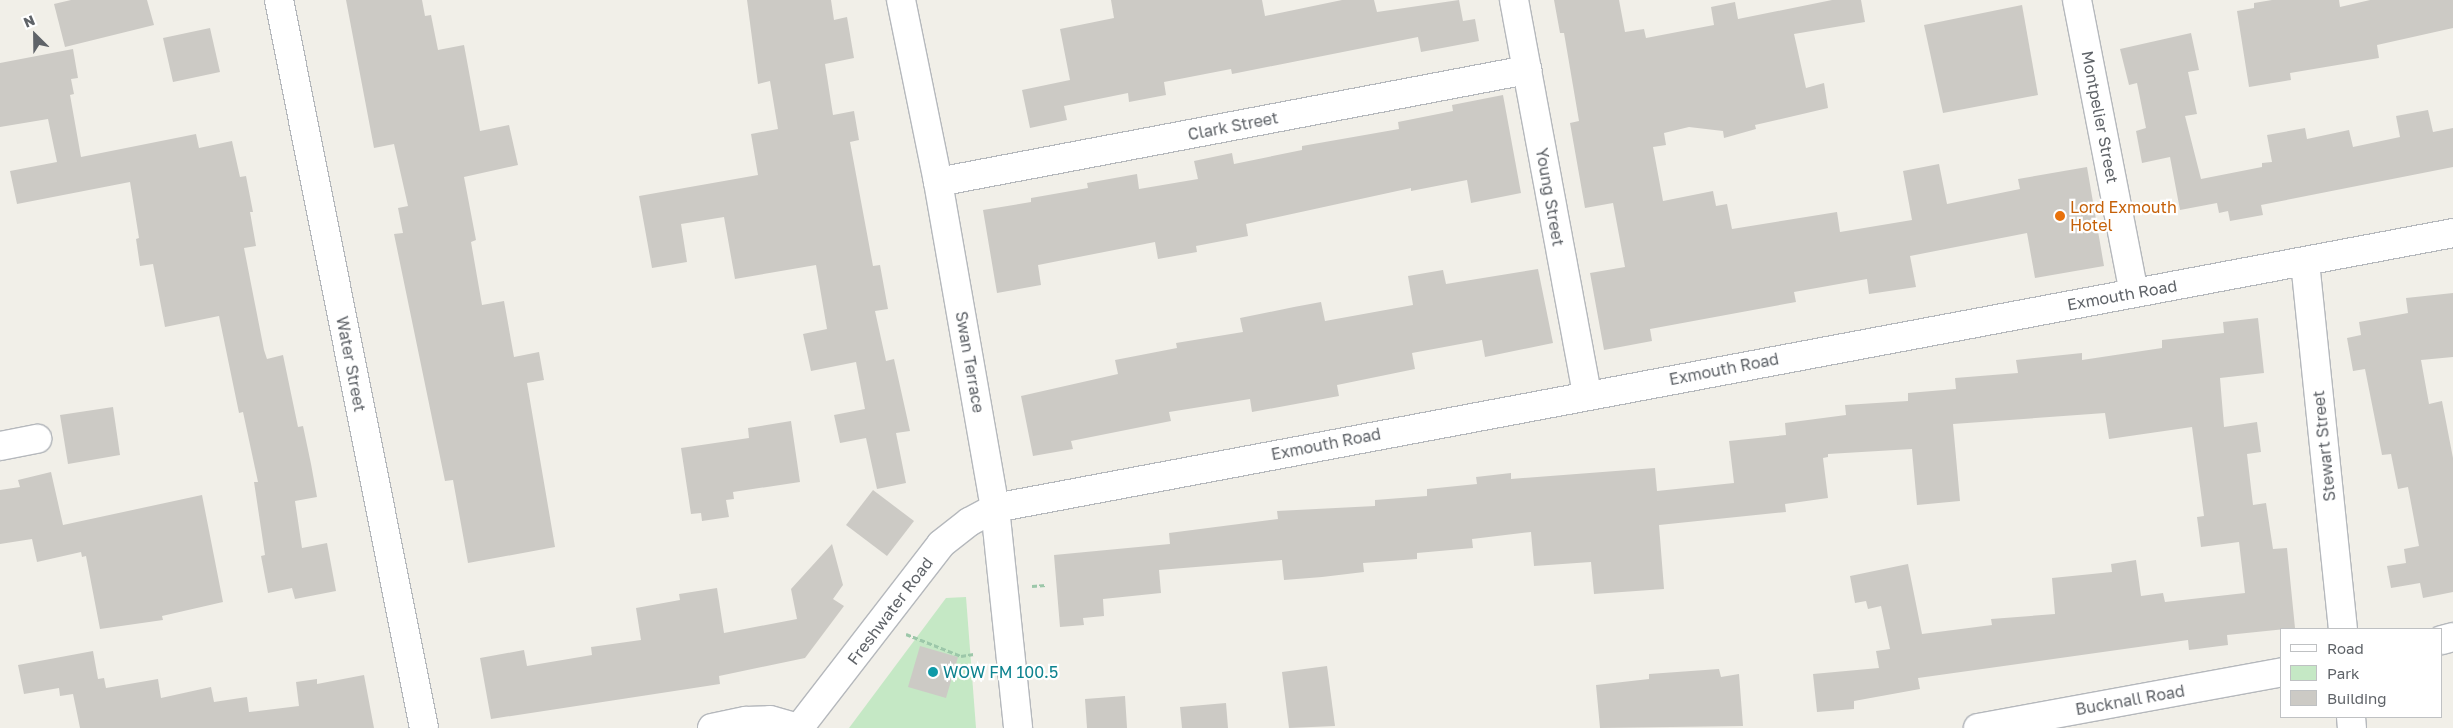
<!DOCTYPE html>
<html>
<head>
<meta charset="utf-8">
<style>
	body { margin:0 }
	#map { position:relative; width:2453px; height:728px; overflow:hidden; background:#f1efe8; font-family:"Golos Text",sans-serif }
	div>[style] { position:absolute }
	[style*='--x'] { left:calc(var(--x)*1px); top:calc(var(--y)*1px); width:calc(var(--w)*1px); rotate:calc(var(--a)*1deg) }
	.green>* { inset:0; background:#c5e8c5 }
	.building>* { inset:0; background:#cccac5 }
	.path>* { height:3px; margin-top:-1.5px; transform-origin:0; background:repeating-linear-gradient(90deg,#9cc7a9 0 5px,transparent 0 7.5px) }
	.roads { filter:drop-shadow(1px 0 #b5b8bc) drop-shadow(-1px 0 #b5b8bc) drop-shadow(0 1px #b5b8bc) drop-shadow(0 -1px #b5b8bc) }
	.minor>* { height:28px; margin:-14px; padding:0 14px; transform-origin:14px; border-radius:14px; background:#fff }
	.dots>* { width:14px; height:14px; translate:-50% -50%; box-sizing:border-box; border:2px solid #fff; border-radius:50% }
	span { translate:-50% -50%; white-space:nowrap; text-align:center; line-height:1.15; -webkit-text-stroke:4.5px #fff; paint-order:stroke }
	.street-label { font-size:16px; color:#5f6368 }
	.food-label { font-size:16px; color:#c56008 }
	.left { translate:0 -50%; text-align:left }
	.culture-label { font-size:16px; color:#0d838f }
	.legend { position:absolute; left:2280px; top:628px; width:162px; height:90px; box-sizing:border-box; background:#fff; border:1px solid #bfc1c3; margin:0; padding:6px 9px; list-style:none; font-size:15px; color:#5f6368 }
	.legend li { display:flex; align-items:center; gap:10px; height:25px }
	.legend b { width:25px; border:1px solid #bfc1c3 }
	.north { position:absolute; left:10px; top:10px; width:50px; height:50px; -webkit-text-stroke:4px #fff; paint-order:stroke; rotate:337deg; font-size:14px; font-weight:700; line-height:20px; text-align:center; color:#5f6368 }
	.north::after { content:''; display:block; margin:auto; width:18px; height:22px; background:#5f6368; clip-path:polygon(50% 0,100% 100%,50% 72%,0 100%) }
</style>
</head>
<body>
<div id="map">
	<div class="green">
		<i style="clip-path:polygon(966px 597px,976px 728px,849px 728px,946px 598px)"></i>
	</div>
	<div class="building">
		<i style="clip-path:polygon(71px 0,147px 0,154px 25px,65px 47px,54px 4px)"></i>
		<i style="clip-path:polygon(346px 0,422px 0,425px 16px,431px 15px,438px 50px,464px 45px,480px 131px,509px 125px,518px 165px,464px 177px,476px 240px,471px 242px,482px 305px,504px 301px,514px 357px,539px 352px,544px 380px,527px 383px,555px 547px,468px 563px,453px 480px,445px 481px,394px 234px,403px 233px,398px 208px,408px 206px,394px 144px,374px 148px)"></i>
		<i style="clip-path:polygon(747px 0,831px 0,834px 20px,847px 17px,854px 58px,825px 64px,833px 115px,854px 111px,859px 140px,850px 142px,873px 266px,880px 265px,888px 309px,875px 311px,886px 361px,894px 359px,910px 431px,896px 433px,906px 483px,877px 489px,866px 438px,840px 443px,834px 415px,865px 409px,856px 362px,811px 371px,803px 334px,827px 329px,816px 265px,735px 279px,724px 217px,681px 224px,687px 262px,652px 268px,639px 196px,758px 175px,751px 134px,778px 129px,770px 81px,758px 84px)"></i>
		<i style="clip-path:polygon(1111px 0,1262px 0,1265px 16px,1342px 0,1374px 0,1377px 12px,1459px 0,1463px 21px,1475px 19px,1479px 41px,1421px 52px,1418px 37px,1232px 74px,1231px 69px,1164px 82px,1166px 95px,1129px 102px,1128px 93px,1064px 106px,1067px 120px,1030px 128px,1022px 90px,1070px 80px,1060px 29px,1114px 18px)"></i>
		<i style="clip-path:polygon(1554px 0,1619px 0,1625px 32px,1644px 29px,1646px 38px,1714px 25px,1711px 7px,1735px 2px,1738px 19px,1832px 0,1861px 0,1865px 22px,1794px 34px,1806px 88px,1824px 83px,1828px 108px,1755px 125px,1756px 129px,1724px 138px,1723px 131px,1689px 127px,1664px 133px,1666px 145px,1653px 147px,1663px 201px,1713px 191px,1716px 206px,1727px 204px,1732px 229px,1837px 212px,1840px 232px,1912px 220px,1903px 171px,1939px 164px,1947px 204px,2020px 189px,2018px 179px,2087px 167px,2104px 266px,2035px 278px,2027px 233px,1910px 256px,1916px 287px,1869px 294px,1867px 279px,1794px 292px,1796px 302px,1650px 329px,1652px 341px,1604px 350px,1590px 273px,1625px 267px,1613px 203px,1585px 208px,1570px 123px,1579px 121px,1564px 33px,1560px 33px)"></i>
		<i style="clip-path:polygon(2272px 0,2339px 0,2340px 7px,2370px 0,2453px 0,2453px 28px,2377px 45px,2379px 58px,2290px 73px,2291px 80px,2249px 87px,2237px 11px,2254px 8px,2254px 3px)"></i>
		<i style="clip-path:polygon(2022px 5px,2038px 95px,1943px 113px,1924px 25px)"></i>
		<i style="clip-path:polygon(210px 28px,220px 72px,173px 82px,163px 38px)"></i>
		<i style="clip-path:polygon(2191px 33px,2199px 70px,2188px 72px,2197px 114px,2185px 116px,2201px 179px,2262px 167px,2262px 163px,2272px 162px,2267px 135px,2305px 128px,2307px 139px,2349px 130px,2353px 147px,2400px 137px,2396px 116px,2428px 110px,2433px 132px,2453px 128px,2453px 167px,2261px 205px,2263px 215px,2230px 221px,2228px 211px,2219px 213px,2217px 203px,2180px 210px,2170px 157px,2142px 163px,2136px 131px,2146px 128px,2137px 83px,2129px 85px,2120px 49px)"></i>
		<i style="clip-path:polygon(73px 49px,78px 78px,71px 79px,74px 94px,70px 95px,81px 157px,196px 134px,199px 148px,232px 141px,240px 177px,246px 176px,253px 212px,250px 212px,256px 246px,244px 248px,264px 350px,267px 359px,283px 355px,298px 427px,303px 426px,311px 464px,317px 497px,295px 501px,302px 548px,327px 543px,336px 591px,295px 599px,292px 588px,268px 593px,261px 556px,265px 555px,254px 482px,258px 482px,243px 412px,239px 413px,219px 316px,165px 327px,153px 264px,140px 266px,136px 239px,139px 238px,130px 182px,17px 204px,10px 171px,57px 162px,48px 119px,0 127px,0 63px)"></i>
		<i style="clip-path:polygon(1503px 95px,1521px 193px,1471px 203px,1467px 180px,1411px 191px,1411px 188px,1246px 224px,1248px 236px,1196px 246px,1197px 252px,1158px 259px,1155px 242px,1038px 265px,1041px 285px,997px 293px,983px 210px,1031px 202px,1031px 198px,1088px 188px,1087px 183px,1137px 174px,1139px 189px,1198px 179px,1194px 161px,1232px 153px,1234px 164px,1302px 150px,1302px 146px,1399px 129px,1398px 122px,1453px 111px,1452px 105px)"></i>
		<i style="clip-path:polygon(1538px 269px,1553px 343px,1485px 357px,1482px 340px,1412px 353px,1415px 369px,1337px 385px,1339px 396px,1252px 412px,1250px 399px,1169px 412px,1171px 421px,1071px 441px,1073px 449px,1033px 456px,1021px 396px,1118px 374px,1115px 360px,1177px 348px,1176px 343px,1243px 332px,1240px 318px,1294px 307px,1321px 302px,1325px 321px,1413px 305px,1408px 276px,1443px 270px,1446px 284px)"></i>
		<i style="clip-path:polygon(2453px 293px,2453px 357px,2421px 360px,2429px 404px,2442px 401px,2453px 458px,2453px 592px,2423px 598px,2420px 583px,2391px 588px,2387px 566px,2406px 563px,2404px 549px,2419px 546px,2408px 487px,2398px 489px,2391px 454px,2382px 455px,2365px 369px,2353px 371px,2347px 338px,2361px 335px,2359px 322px,2408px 313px,2406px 298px)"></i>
		<i style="clip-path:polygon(2258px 318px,2264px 373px,2220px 378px,2224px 427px,2257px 422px,2261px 452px,2247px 454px,2253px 505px,2266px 503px,2273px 549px,2287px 548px,2295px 628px,2227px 635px,2228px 645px,2189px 650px,2188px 640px,1918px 678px,1920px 689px,1854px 701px,1854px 709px,1817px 712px,1813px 674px,1879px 668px,1876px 651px,1890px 649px,1881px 606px,1868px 609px,1866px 601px,1855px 603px,1850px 576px,1908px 564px,1922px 634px,1992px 625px,1991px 619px,2055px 614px,2052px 578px,2112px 572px,2111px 564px,2136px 560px,2141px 596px,2163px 593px,2165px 602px,2245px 593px,2239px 542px,2201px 547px,2197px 517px,2204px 516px,2192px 427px,2109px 439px,2105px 413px,1953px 424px,1960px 501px,1917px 505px,1912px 449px,1828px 454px,1828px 457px,1823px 458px,1828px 498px,1785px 504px,1786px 512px,1659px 525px,1664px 589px,1594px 594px,1591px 562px,1534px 566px,1531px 532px,1472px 539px,1473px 548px,1417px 553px,1417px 559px,1363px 563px,1364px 572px,1322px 577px,1284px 580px,1282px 560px,1159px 570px,1161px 593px,1103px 599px,1104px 616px,1083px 618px,1084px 625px,1060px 627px,1054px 555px,1170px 544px,1169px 533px,1278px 519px,1277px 511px,1375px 506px,1375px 500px,1427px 496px,1427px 489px,1477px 484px,1476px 477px,1511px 473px,1511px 479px,1655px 468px,1657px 491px,1734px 483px,1729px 441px,1786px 435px,1785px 423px,1846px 415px,1845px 405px,1908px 401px,1908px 393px,1956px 389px,1955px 378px,2018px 373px,2016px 360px,2082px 353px,2082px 360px,2162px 348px,2162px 340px,2224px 333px,2223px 322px)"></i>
		<i style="clip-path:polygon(113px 407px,120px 455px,68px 464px,60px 415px)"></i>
		<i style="clip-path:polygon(791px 421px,800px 482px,733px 492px,734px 499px,726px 500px,729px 517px,702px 521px,701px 513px,691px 514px,681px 448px,749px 438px,748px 428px)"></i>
		<i style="clip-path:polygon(51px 472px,63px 525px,202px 495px,223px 602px,162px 616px,163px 620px,100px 629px,86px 556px,82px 557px,81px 552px,37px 562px,32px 539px,0 544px,0 490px,20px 487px,18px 480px)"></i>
		<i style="clip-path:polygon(873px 490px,914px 521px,887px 556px,846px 525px)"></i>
		<i style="clip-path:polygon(832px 544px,843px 585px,833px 599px,844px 606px,805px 658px,719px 676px,720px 684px,491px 719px,480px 658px,524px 650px,527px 666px,592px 655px,591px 647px,641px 640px,636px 608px,680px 600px,679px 594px,717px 588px,724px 633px,797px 619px,791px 589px)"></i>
		<i style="clip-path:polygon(920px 646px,958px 657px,946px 698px,908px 687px)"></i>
		<i style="clip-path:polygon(93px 651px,98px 679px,104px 678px,106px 688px,158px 679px,161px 698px,211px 687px,214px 702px,247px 697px,249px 712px,299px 706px,296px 682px,317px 679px,317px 684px,364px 675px,374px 728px,80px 728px,73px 694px,60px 696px,59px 688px,24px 694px,18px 665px)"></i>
		<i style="clip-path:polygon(1327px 666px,1335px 726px,1289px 728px,1282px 672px)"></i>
		<i style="clip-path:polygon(1719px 669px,1721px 677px,1739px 674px,1743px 726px,1600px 728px,1596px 685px,1649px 679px,1649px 674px)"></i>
		<i style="clip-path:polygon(1125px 696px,1127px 728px,1087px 728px,1085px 699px)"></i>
		<i style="clip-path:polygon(1226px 703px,1228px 728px,1182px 728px,1180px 707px)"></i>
	</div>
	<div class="path">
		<i style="--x:1032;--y:586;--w:14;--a:-4"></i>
		<i style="--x:906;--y:634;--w:59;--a:21.8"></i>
		<i style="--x:961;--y:656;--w:13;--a:-9"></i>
	</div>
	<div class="roads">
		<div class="minor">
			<i style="--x:279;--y:0;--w:742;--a:78.74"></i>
			<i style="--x:901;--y:0;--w:186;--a:78.5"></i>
			<i style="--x:938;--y:182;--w:331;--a:80.1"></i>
			<i style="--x:995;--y:508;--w:221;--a:84"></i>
			<i style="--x:1514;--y:0;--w:401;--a:79.5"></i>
			<i style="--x:2077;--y:0;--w:298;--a:79"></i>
			<i style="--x:938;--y:182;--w:600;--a:-10.77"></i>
			<i style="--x:2305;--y:262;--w:369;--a:84.1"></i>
			<i style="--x:0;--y:446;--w:38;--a:-11"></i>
			<i style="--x:2442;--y:640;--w:11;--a:-15"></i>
			<i style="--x:2351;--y:717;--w:11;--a:85"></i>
			<i style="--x:712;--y:728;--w:35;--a:-12"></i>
			<i style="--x:746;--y:721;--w:24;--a:-2"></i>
			<i style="--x:770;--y:720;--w:29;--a:16"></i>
			<i style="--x:799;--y:728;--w:232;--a:-52.3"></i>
			<i style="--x:941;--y:544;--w:36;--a:-38"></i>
			<i style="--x:969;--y:522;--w:30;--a:-28"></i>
			<i style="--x:995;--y:508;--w:1484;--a:-10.68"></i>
			<i style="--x:1978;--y:728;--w:309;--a:-10.4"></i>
		</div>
	</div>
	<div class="dots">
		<i style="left:2060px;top:216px;background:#e8710a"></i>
		<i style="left:933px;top:672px;background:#0f9aa8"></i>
	</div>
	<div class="street-label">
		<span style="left:2100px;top:117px;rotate:79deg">Montpelier Street</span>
		<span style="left:1233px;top:126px;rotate:-11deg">Clark Street</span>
		<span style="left:1550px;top:197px;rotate:80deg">Young Street</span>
		<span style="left:2122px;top:295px;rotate:-10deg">Exmouth Road</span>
		<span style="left:970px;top:362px;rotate:80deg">Swan Terrace</span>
		<span style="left:351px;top:364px;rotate:79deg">Water Street</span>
		<span style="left:1724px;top:369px;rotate:-11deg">Exmouth Road</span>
		<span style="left:1326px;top:444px;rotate:-11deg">Exmouth Road</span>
		<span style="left:2324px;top:446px;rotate:-96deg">Stewart Street</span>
		<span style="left:890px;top:611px;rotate:-53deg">Freshwater Road</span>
		<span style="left:2130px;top:700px;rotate:-10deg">Bucknall Road</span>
	</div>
	<div class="food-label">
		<span class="left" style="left:2070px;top:216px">Lord Exmouth<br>Hotel</span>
	</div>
	<div class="culture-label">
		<span class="left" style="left:943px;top:672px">WOW FM 100.5</span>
	</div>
	<ul class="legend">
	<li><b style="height:6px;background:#fff"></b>Road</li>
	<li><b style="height:14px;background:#c5e8c5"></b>Park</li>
	<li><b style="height:14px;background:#cccac5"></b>Building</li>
	</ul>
	<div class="north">N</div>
</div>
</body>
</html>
